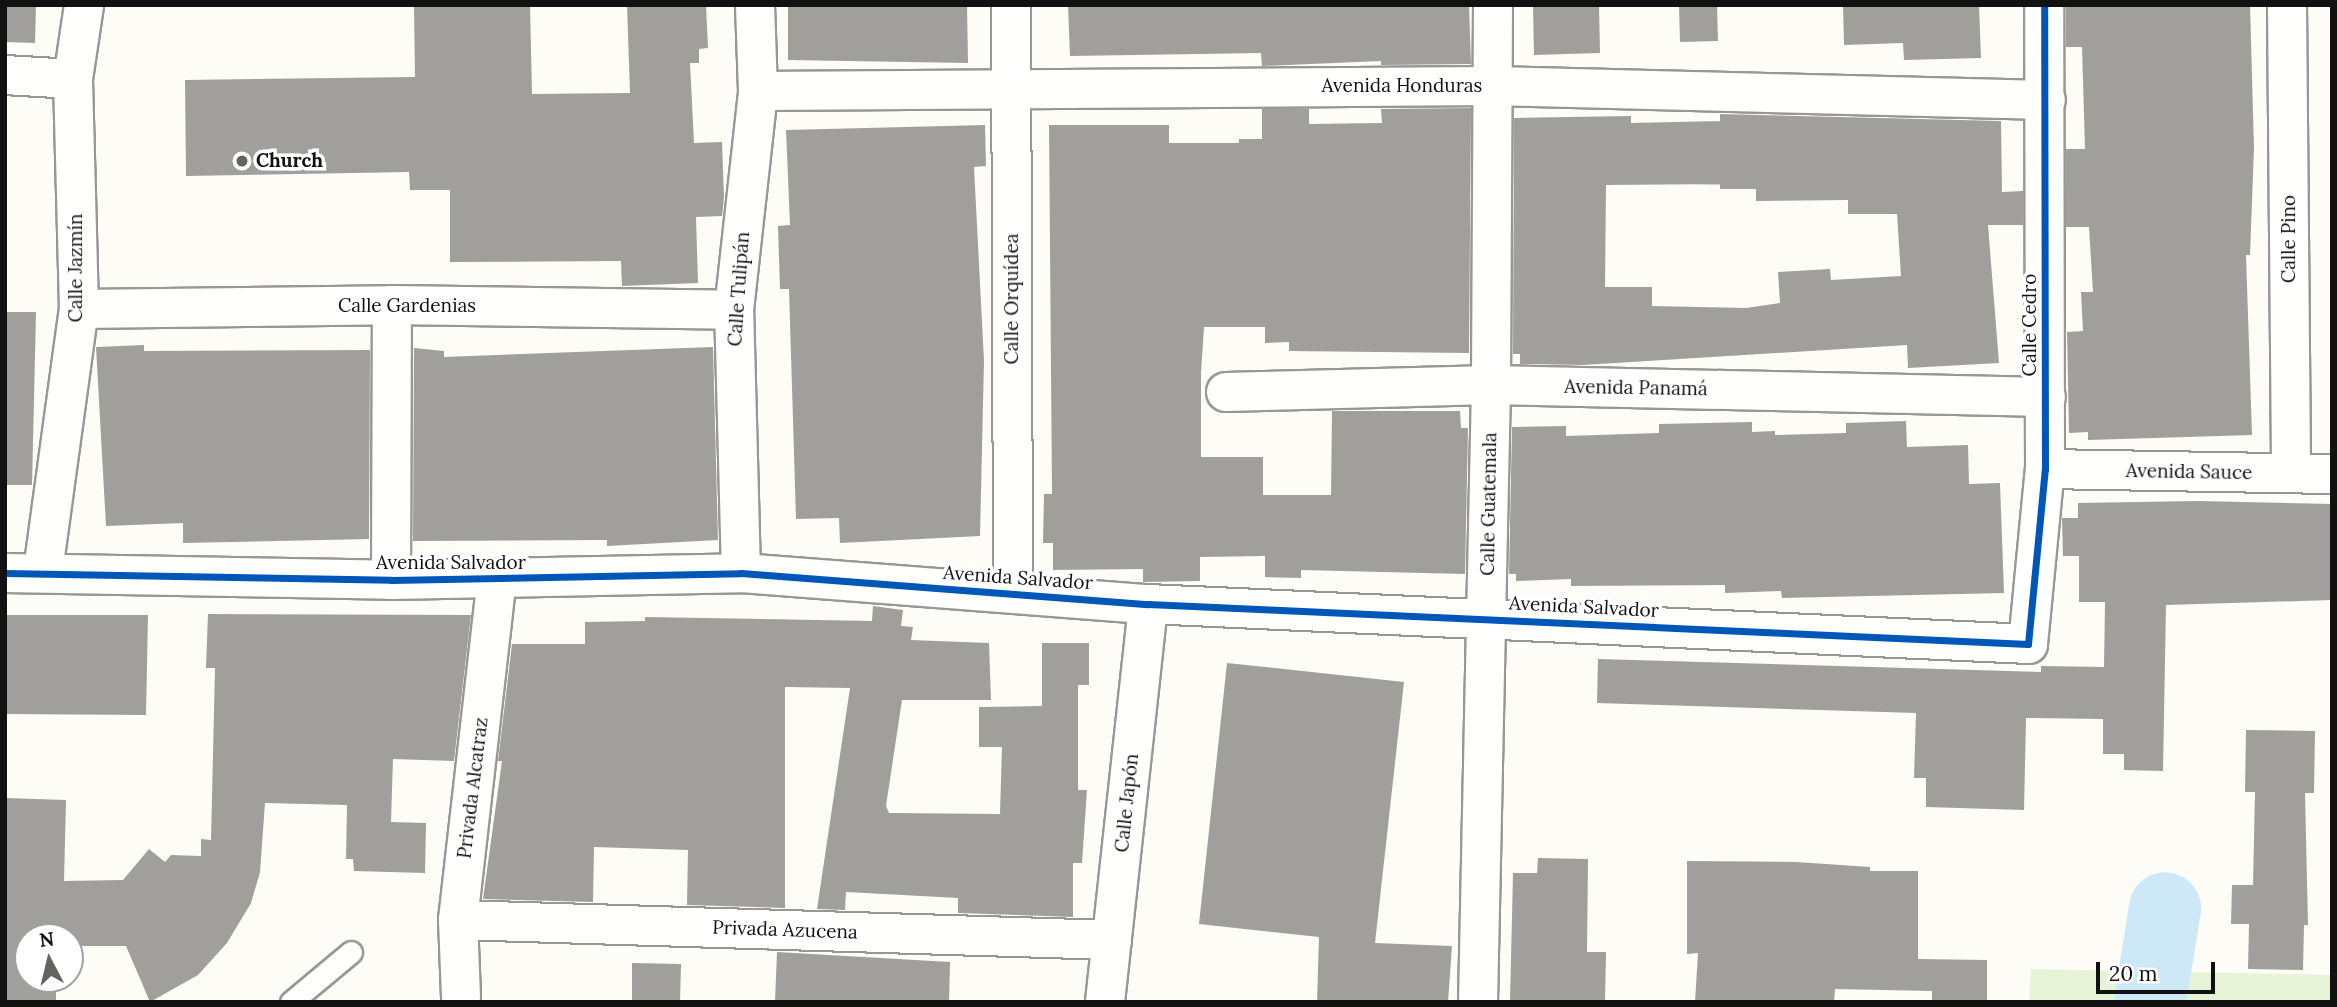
<!DOCTYPE html>
<html>
<head>
<meta charset="utf-8">
<style>
	body { margin:0 }
	#map { position:relative; width:2337px; height:1007px; overflow:hidden; background:#fdfcf7; font-family:Lora,serif }
	div>[style] { position:absolute }
	[style*='--x'] { left:calc(var(--x)*1px); top:calc(var(--y)*1px); width:calc(var(--w)*1px); rotate:calc(var(--a)*1deg) }
	.green>* { inset:0; background:#e7f3d7 }
	.river>* { height:72px; margin:-36px; padding:0 36px; transform-origin:36px; border-radius:36px; background:#cde8f7 }
	.building>* { inset:0; background:#a19f9c }
	.roads { filter:drop-shadow(2px 0 #979795) drop-shadow(-2px 0 #979795) drop-shadow(0 2px #979795) drop-shadow(0 -2px #979795) }
	.lane>* { height:21px; margin:-10.5px; padding:0 10.5px; transform-origin:10.5px; border-radius:10.5px; background:#fffffe }
	.street>* { height:38px; margin:-19px; padding:0 19px; transform-origin:19px; border-radius:19px; background:#fffffe }
	.cycleway>* { height:7px; margin:-3.5px; padding:0 3.5px; transform-origin:3.5px; border-radius:3.5px; background:#0057b8 }
	.dots>* { width:19px; height:19px; translate:-50% -50%; box-sizing:border-box; border:4px solid #fff; border-radius:50% }
	span { translate:-50% -50%; white-space:nowrap; text-align:center; line-height:1.15; -webkit-text-stroke:7px #fff; paint-order:stroke }
	.street-label { font-size:19px; color:#111 }
	.poi-label { font-size:19px; color:#111; font-weight:700 }
	.left { translate:0 -50%; text-align:left }
	.frame { position:absolute; inset:0; border:7px solid #111; pointer-events:none }
	.north { position:absolute; left:14px; top:923px; width:70px; height:70px; box-sizing:border-box; background:#fff; border:2px solid #a0a0a0; border-radius:50%; rotate:353deg; font-size:19px; font-weight:700; line-height:28px; text-align:center; color:#111 }
	.north::after { content:''; display:block; margin:auto; width:24px; height:32px; background:#646362; clip-path:polygon(50% 0,100% 100%,50% 72%,0 100%) }
	.scale { position:absolute; left:2096px; top:962px; width:119px; height:32px; box-sizing:border-box; border:4px solid #111; border-top:0; padding-left:9px; font-size:21px; line-height:24px; white-space:nowrap; color:#111; -webkit-text-stroke:5px #fff; paint-order:stroke }
</style>
</head>
<body>
<div id="map">
	<div class="green">
		<i style="clip-path:polygon(2031px 969px,2332px 975px,2332px 1002px,2029px 1002px)"></i>
	</div>
	<div class="river">
		<i style="--x:2150;--y:1002;--w:95;--a:-80.9"></i>
	</div>
	<div class="building">
		<i style="clip-path:polygon(5px 5px,36px 5px,35px 43px,5px 42px)"></i>
		<i style="clip-path:polygon(414px 5px,530px 5px,532px 94px,630px 93px,627px 5px,706px 5px,708px 48px,699px 49px,699px 63px,690px 63px,694px 143px,722px 142px,724px 197px,722px 216px,696px 217px,698px 283px,622px 286px,621px 261px,450px 262px,450px 190px,410px 190px,409px 172px,186px 176px,185px 80px,415px 77px)"></i>
		<i style="clip-path:polygon(788px 5px,967px 5px,968px 63px,788px 60px)"></i>
		<i style="clip-path:polygon(1068px 5px,1469px 5px,1471px 64px,1381px 65px,1381px 61px,1262px 66px,1261px 53px,1070px 56px)"></i>
		<i style="clip-path:polygon(1533px 5px,1599px 5px,1600px 53px,1534px 55px)"></i>
		<i style="clip-path:polygon(1679px 5px,1717px 5px,1718px 41px,1680px 42px)"></i>
		<i style="clip-path:polygon(1843px 5px,1979px 5px,1981px 58px,1904px 60px,1903px 43px,1844px 45px)"></i>
		<i style="clip-path:polygon(2066px 5px,2250px 5px,2254px 148px,2250px 255px,2246px 255px,2252px 435px,2088px 440px,2088px 432px,2069px 433px,2067px 332px,2083px 331px,2081px 292px,2093px 292px,2089px 227px,2066px 227px,2066px 149px,2085px 149px,2082px 47px,2066px 47px)"></i>
		<i style="clip-path:polygon(1471px 108px,1469px 353px,1289px 351px,1289px 342px,1265px 343px,1265px 327px,1204px 327px,1201px 373px,1201px 457px,1263px 457px,1263px 495px,1331px 495px,1332px 411px,1460px 411px,1461px 428px,1468px 428px,1465px 574px,1301px 570px,1301px 578px,1265px 577px,1265px 556px,1200px 557px,1200px 581px,1143px 582px,1143px 569px,1053px 570px,1053px 543px,1043px 543px,1044px 494px,1052px 494px,1049px 125px,1169px 125px,1169px 143px,1239px 143px,1239px 139px,1262px 139px,1262px 109px,1309px 109px,1309px 124px,1382px 123px,1381px 109px)"></i>
		<i style="clip-path:polygon(evenodd,1720px 114px,2001px 121px,2002px 192px,2023px 191px,2023px 225px,1988px 225px,1999px 363px,1908px 368px,1907px 345px,1583px 365px,1520px 364px,1520px 354px,1513px 354px,1514px 118px,1631px 116px,1631px 123px,1720px 121px,1720px 114px,1720px 184px,1720px 189px,1756px 189px,1756px 201px,1848px 200px,1848px 214px,1897px 214px,1901px 276px,1831px 280px,1830px 269px,1778px 272px,1780px 303px,1746px 308px,1652px 306px,1652px 287px,1605px 287px,1606px 185px,1720px 184px)"></i>
		<i style="clip-path:polygon(985px 125px,986px 166px,974px 167px,984px 361px,980px 536px,840px 543px,839px 518px,796px 519px,789px 289px,780px 289px,778px 226px,790px 225px,786px 130px)"></i>
		<i style="clip-path:polygon(5px 312px,36px 312px,32px 485px,5px 485px)"></i>
		<i style="clip-path:polygon(144px 345px,144px 351px,370px 350px,369px 539px,183px 543px,183px 523px,106px 526px,96px 347px)"></i>
		<i style="clip-path:polygon(713px 347px,718px 540px,607px 546px,607px 540px,413px 541px,414px 348px,444px 351px,444px 357px)"></i>
		<i style="clip-path:polygon(1906px 421px,1907px 447px,1968px 445px,1969px 484px,2000px 483px,2004px 593px,1782px 598px,1781px 591px,1725px 593px,1725px 585px,1571px 586px,1571px 579px,1516px 581px,1516px 574px,1509px 574px,1512px 427px,1566px 426px,1566px 436px,1659px 433px,1659px 424px,1752px 422px,1752px 432px,1775px 431px,1775px 435px,1846px 433px,1846px 423px)"></i>
		<i style="clip-path:polygon(2197px 501px,2332px 504px,2332px 600px,2166px 605px,2163px 771px,2124px 770px,2124px 754px,2103px 754px,2103px 719px,2026px 718px,2024px 810px,1926px 807px,1926px 778px,1914px 778px,1916px 713px,1597px 703px,1598px 659px,2041px 672px,2041px 666px,2104px 667px,2105px 602px,2079px 602px,2079px 556px,2063px 556px,2062px 518px,2078px 518px,2078px 503px)"></i>
		<i style="clip-path:polygon(873px 606px,903px 610px,901px 626px,913px 627px,911px 640px,989px 643px,991px 700px,902px 700px,886px 806px,889px 813px,1000px 814px,1002px 747px,979px 747px,979px 707px,1042px 706px,1042px 643px,1089px 643px,1089px 685px,1078px 685px,1078px 790px,1087px 790px,1082px 863px,1073px 863px,1073px 917px,958px 913px,958px 898px,846px 892px,845px 910px,817px 909px,850px 688px,785px 687px,785px 908px,687px 905px,688px 850px,594px 847px,593px 902px,483px 899px,502px 761px,498px 761px,512px 644px,585px 644px,585px 622px,645px 621px,645px 617px,872px 621px)"></i>
		<i style="clip-path:polygon(208px 614px,471px 615px,454px 761px,393px 759px,391px 822px,426px 823px,425px 873px,354px 871px,353px 859px,346px 859px,347px 805px,265px 803px,260px 872px,251px 903px,227px 943px,198px 975px,150px 1002px,126px 946px,70px 946px,70px 937px,28px 937px,28px 979px,56px 979px,56px 1002px,5px 1002px,5px 798px,66px 800px,64px 881px,123px 880px,149px 849px,165px 862px,171px 855px,201px 856px,201px 839px,211px 840px,215px 668px,206px 668px)"></i>
		<i style="clip-path:polygon(5px 615px,148px 615px,146px 715px,5px 714px)"></i>
		<i style="clip-path:polygon(1227px 663px,1404px 682px,1375px 943px,1452px 946px,1448px 1002px,1317px 1002px,1319px 937px,1199px 924px)"></i>
		<i style="clip-path:polygon(2246px 730px,2315px 731px,2314px 793px,2305px 793px,2308px 925px,2304px 925px,2303px 970px,2248px 969px,2249px 924px,2231px 924px,2232px 885px,2253px 885px,2255px 792px,2245px 792px)"></i>
		<i style="clip-path:polygon(1538px 858px,1588px 859px,1587px 952px,1606px 952px,1605px 1002px,1510px 1002px,1513px 873px,1537px 873px)"></i>
		<i style="clip-path:polygon(1687px 861px,1796px 862px,1870px 867px,1870px 871px,1918px 871px,1918px 959px,1987px 960px,1987px 1002px,1932px 1001px,1932px 991px,1835px 989px,1834px 1002px,1695px 1002px,1698px 953px,1687px 954px)"></i>
		<i style="clip-path:polygon(777px 952px,950px 962px,949px 1002px,775px 1002px)"></i>
		<i style="clip-path:polygon(632px 963px,681px 964px,680px 1002px,632px 1002px)"></i>
	</div>
	<div class="roads">
		<div class="lane">
			<i style="--x:291;--y:1002;--w:78;--a:-39.8"></i>
		</div>
		<div class="street">
			<i style="--x:1011;--y:5;--w:587;--a:89.8"></i>
			<i style="--x:2287;--y:5;--w:468;--a:89.5"></i>
			<i style="--x:5;--y:75;--w:68;--a:3.4"></i>
			<i style="--x:758;--y:91;--w:735;--a:-0.39"></i>
			<i style="--x:1493;--y:86;--w:553;--a:1.45"></i>
			<i style="--x:79;--y:309;--w:313;--a:-0.7"></i>
			<i style="--x:392;--y:305;--w:342;--a:0.8"></i>
			<i style="--x:1226;--y:392;--w:265;--a:-1.5"></i>
			<i style="--x:1491;--y:385;--w:555;--a:1.24"></i>
			<i style="--x:2045;--y:469;--w:287;--a:1"></i>
			<i style="--x:43;--y:571;--w:264;--a:-82.2"></i>
			<i style="--x:79;--y:309;--w:230;--a:-91.5"></i>
			<i style="--x:73;--y:79;--w:75;--a:-81.5"></i>
			<i style="--x:5;--y:573;--w:386;--a:1"></i>
			<i style="--x:391;--y:580;--w:350;--a:-1.1"></i>
			<i style="--x:741;--y:573;--w:408;--a:4.4"></i>
			<i style="--x:1148;--y:604;--w:881;--a:2.6"></i>
			<i style="--x:2028;--y:644;--w:176;--a:-84.5"></i>
			<i style="--x:2045;--y:469;--w:464;--a:-90.1"></i>
			<i style="--x:741;--y:573;--w:263;--a:-91.5"></i>
			<i style="--x:734;--y:310;--w:220;--a:-83.7"></i>
			<i style="--x:758;--y:91;--w:86;--a:-92"></i>
			<i style="--x:391;--y:580;--w:275;--a:-89.8"></i>
			<i style="--x:458;--y:920;--w:654;--a:1.75"></i>
			<i style="--x:461;--y:997;--w:77;--a:-92.2"></i>
			<i style="--x:458;--y:920;--w:343;--a:-83.5"></i>
			<i style="--x:1105;--y:1002;--w:400;--a:-83.8"></i>
			<i style="--x:1478;--y:1002;--w:617;--a:-88.79"></i>
			<i style="--x:1491;--y:385;--w:380;--a:-89.7"></i>
		</div>
	</div>
	<div class="cycleway">
		<i style="--x:5;--y:573;--w:386;--a:1"></i>
		<i style="--x:391;--y:580;--w:350;--a:-1.1"></i>
		<i style="--x:741;--y:573;--w:408;--a:4.4"></i>
		<i style="--x:1148;--y:604;--w:881;--a:2.6"></i>
		<i style="--x:2028;--y:644;--w:176;--a:-84.5"></i>
		<i style="--x:2045;--y:469;--w:464;--a:-90.1"></i>
	</div>
	<div class="dots">
		<i style="left:242px;top:161px;background:#646362"></i>
	</div>
	<div class="street-label">
		<span style="left:1402px;top:86px">Avenida Honduras</span>
		<span style="left:2289px;top:239px;rotate:-90deg">Calle Pino</span>
		<span style="left:76px;top:268px;rotate:-90deg">Calle Jazmín</span>
		<span style="left:739px;top:289px;rotate:-86deg">Calle Tulipán</span>
		<span style="left:1012px;top:299px;rotate:-90deg">Calle Orquídea</span>
		<span style="left:407px;top:306px">Calle Gardenias</span>
		<span style="left:2030px;top:325px;rotate:-90deg">Calle Cedro</span>
		<span style="left:1636px;top:388px;rotate:1deg">Avenida Panamá</span>
		<span style="left:2189px;top:472px;rotate:1deg">Avenida Sauce</span>
		<span style="left:1489px;top:504px;rotate:-89deg">Calle Guatemala</span>
		<span style="left:451px;top:563px">Avenida Salvador</span>
		<span style="left:1018px;top:578px;rotate:4deg">Avenida Salvador</span>
		<span style="left:1584px;top:607px;rotate:3deg">Avenida Salvador</span>
		<span style="left:473px;top:788px;rotate:-83deg">Privada Alcatraz</span>
		<span style="left:1127px;top:803px;rotate:-84deg">Calle Japón</span>
		<span style="left:785px;top:930px;rotate:2deg">Privada Azucena</span>
	</div>
	<div class="poi-label">
		<span class="left" style="left:256px;top:161px">Church</span>
	</div>
	<div class="frame"></div>
	<div class="north">N</div>
	<div class="scale">20 m</div>
</div>
</body>
</html>
